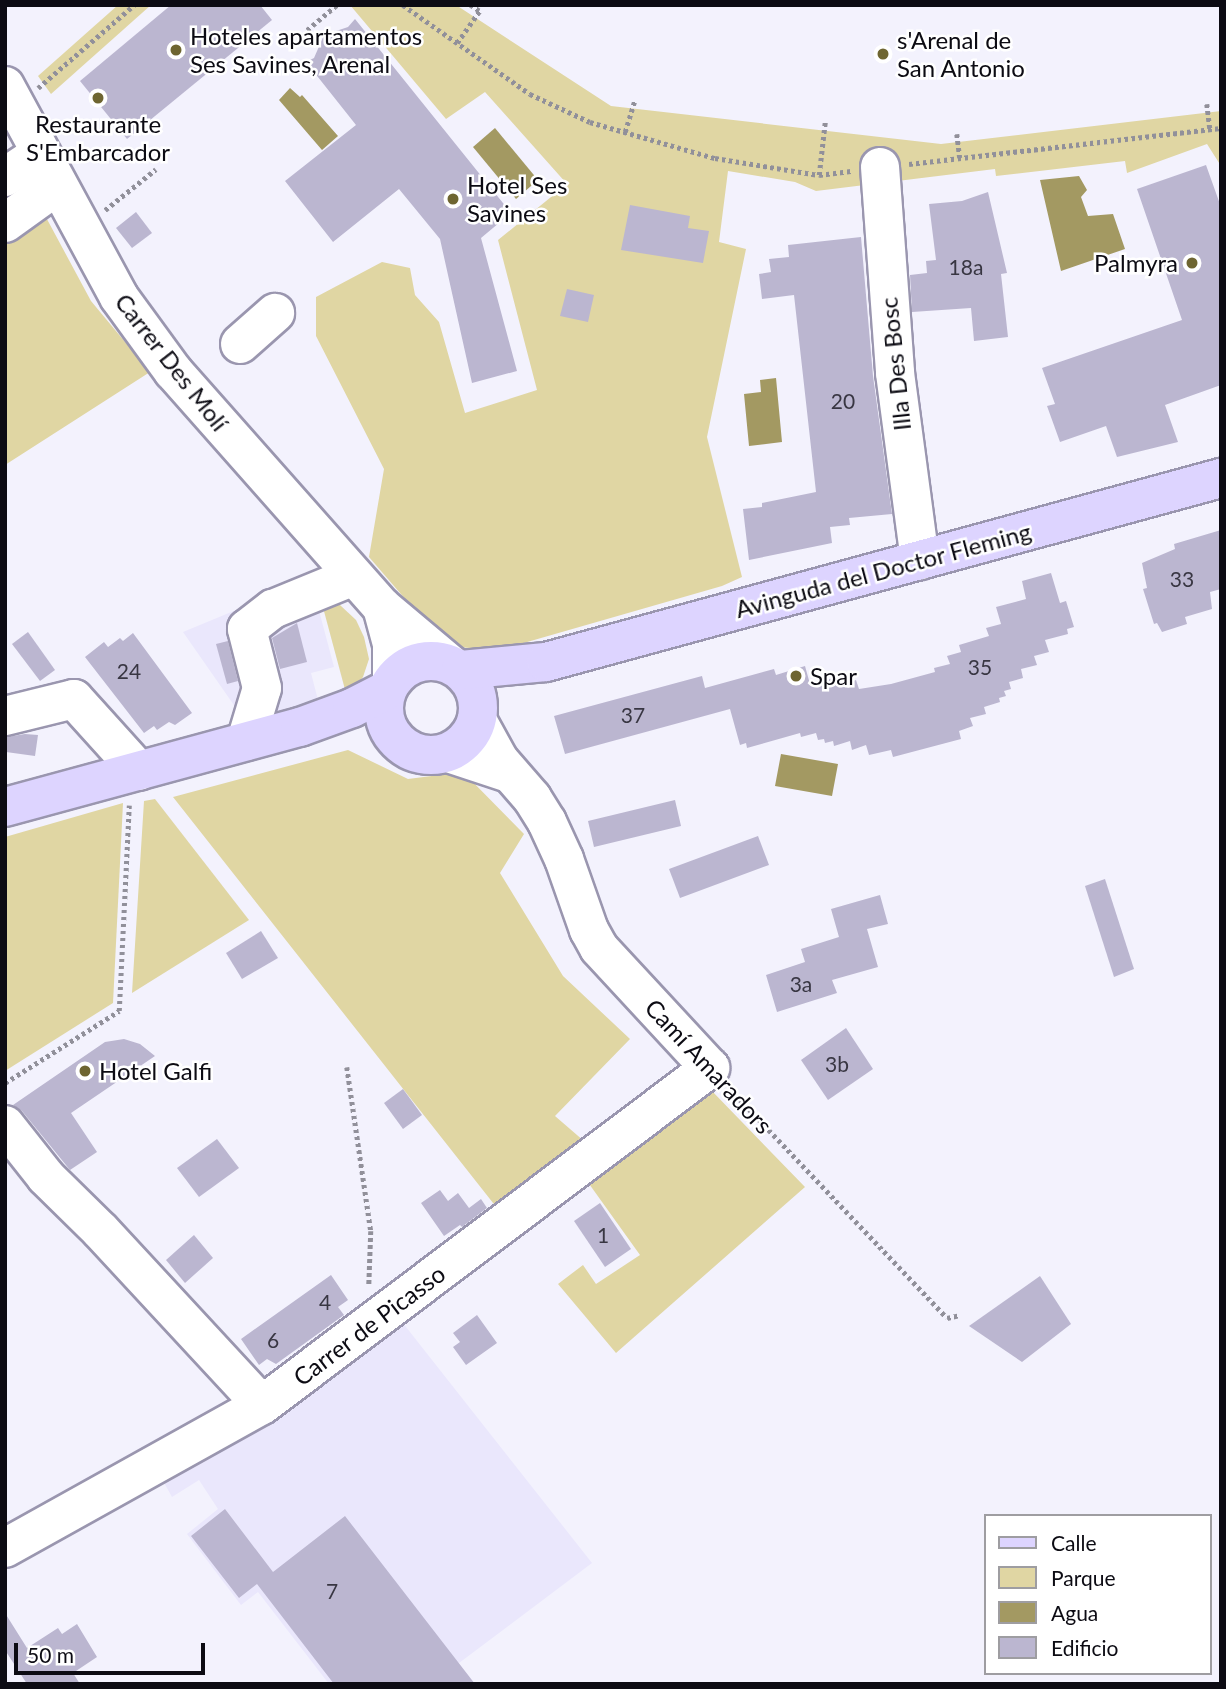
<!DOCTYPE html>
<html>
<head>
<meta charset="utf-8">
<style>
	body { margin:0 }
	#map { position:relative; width:1226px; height:1689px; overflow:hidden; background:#f3f2fd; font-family:Lato,sans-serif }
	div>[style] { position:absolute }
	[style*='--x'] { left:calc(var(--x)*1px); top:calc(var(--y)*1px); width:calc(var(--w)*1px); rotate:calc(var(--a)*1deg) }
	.built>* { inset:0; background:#eae7fc }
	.green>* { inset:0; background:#e0d6a3 }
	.water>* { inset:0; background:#a39962 }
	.building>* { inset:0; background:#bbb6d0 }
	.path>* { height:4.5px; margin-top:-2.25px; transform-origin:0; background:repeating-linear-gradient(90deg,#91909a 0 3.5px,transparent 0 7px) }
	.roads { filter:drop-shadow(2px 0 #9a96af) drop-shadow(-2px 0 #9a96af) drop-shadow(0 2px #9a96af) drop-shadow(0 -2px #9a96af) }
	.minor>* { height:38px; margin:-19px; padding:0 19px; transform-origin:19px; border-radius:19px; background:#fff }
	.major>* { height:38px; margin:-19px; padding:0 19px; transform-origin:19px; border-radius:19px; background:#ddd4ff }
	.major>.ring { margin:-19px; padding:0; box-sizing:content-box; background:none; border:38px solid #ddd4ff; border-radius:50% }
	.dots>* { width:19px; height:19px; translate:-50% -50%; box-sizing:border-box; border:4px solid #fff; border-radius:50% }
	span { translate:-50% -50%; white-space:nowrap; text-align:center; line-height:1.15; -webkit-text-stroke:5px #fff; paint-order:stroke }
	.number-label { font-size:21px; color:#383642 }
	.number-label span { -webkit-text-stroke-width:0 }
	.poi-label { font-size:24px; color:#0c0b13 }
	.left { translate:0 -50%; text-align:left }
	.right { translate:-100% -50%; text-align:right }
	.street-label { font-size:24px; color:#0c0b13 }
	.frame { position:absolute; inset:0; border:7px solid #0c0b13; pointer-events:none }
	.legend { position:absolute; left:984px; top:1514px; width:228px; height:161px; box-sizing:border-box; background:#fff; border:2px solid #9e9da1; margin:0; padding:9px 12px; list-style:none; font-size:21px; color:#0c0b13 }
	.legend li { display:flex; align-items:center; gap:14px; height:35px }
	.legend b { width:35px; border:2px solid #9e9da1 }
	.scale { position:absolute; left:14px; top:1643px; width:191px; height:32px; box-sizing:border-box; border:4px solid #0c0b13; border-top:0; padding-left:9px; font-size:21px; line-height:24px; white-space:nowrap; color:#0c0b13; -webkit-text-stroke:5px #fff; paint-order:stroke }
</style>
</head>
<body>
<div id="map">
	<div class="built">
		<i style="clip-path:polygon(321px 575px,317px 603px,334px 667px,311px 673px,318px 700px,245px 721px,183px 632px)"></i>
		<i style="clip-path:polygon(395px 1313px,592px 1563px,431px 1684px,329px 1684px,258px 1592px,241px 1605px,187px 1534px,218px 1509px,199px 1480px,172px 1497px,162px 1479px)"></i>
	</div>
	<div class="green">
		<i style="clip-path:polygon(118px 5px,151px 5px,51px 94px,38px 76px)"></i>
		<i style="clip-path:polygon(350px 5px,456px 5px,611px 106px,941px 144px,1221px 111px,1221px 166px,1207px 144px,1127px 173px,1125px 161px,996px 176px,995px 169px,816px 191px,795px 182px,728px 171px,719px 242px,746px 249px,707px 437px,742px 577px,722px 586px,496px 651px,460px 647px,425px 622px,369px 557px,384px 469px,316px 336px,316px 297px,382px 262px,410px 268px,415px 295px,439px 322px,465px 413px,537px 390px,498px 240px,567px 184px,485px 92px,446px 119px)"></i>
		<i style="clip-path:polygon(41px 208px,91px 301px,150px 372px,5px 465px,5px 234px)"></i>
		<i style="clip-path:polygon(321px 600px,340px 605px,356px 620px,364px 637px,369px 659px,363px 677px,347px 697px)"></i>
		<i style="clip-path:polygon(348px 750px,408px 779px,463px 772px,524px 834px,500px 873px,563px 976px,630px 1039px,555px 1116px,592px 1148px,497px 1208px,173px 797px)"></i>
		<i style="clip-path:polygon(155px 799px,249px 920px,132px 993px,144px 801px)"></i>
		<i style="clip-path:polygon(123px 803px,113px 1003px,5px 1071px,5px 837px)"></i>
		<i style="clip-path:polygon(711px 1090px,805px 1187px,616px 1353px,558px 1284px,583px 1265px,596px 1284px,640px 1255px,582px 1174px)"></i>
	</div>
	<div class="water">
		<i style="clip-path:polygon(290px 88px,300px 97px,302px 95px,338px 136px,322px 150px,279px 100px)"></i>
		<i style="clip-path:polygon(495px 128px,538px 180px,516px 199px,473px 147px)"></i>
		<i style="clip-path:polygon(1079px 176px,1087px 190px,1081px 197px,1088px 216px,1113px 214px,1125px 249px,1061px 271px,1040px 180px)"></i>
		<i style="clip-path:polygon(776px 378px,782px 442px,749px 446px,744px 394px,761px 392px,760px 380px)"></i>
		<i style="clip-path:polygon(781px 754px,838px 764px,832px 796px,775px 786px)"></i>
	</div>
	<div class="building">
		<i style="clip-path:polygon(171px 5px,260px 5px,272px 20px,127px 139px,80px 81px)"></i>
		<i style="clip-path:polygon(355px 19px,511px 213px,481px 238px,517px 371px,472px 383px,440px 239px,399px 189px,333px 242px,285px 181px,356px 125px,306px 62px,314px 58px,324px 35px,348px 27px)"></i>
		<i style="clip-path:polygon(1206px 165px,1221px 207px,1221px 385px,1165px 405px,1178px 442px,1117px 457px,1106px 426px,1060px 442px,1047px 406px,1055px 404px,1042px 368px,1182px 320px,1137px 189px)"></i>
		<i style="clip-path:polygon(988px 192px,1007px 273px,1001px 274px,1008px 337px,974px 341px,971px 308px,912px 312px,910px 275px,927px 273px,926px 261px,936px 260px,929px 204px,962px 201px)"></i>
		<i style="clip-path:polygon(630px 205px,690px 216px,688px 228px,709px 231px,703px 263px,621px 250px)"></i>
		<i style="clip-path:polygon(136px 212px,152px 233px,132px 248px,116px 228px)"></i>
		<i style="clip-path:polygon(861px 237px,873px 376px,892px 514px,849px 518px,850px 525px,830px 527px,832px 543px,749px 560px,743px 509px,762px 507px,762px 503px,816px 492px,794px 295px,762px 299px,759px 274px,771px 272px,769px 259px,789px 257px,788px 245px)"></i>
		<i style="clip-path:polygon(567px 289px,594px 295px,588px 322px,560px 316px)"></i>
		<i style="clip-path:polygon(1221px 530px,1221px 589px,1210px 592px,1212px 609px,1185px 617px,1187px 624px,1162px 632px,1157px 623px,1154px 624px,1143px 589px,1147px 588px,1142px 563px,1175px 549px,1174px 544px)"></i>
		<i style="clip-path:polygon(1051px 573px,1060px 603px,1066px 601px,1074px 627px,1067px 629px,1068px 634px,1045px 640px,1049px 652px,1034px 656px,1037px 665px,1021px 669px,1023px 678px,1009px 682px,1011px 689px,1004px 691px,1006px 696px,999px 698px,1000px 702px,984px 707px,986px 714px,970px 718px,973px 726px,959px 731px,961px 739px,893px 757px,891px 750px,869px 755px,866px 745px,852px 750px,850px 741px,834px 746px,833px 741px,825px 743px,824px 739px,818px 740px,816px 733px,801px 737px,800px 733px,747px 748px,746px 743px,740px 745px,730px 709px,565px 754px,554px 716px,702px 676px,705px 688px,774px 669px,776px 675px,805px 666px,810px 684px,841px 676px,844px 684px,856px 680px,859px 689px,891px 684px,935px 672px,934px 668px,950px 664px,947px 656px,961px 652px,959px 645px,989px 636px,986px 628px,1001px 624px,996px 607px,1026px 599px,1022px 581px)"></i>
		<i style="clip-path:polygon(297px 623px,307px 662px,280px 669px,272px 638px)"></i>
		<i style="clip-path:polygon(28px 632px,55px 670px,40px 681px,12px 644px)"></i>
		<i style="clip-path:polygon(133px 633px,192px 713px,175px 725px,169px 722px,157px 730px,154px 726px,144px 733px,85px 657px,104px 642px,108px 647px,120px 638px,123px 641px)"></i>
		<i style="clip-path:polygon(228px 641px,238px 681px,227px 684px,216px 644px)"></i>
		<i style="clip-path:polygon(25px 734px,38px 735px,35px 756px,6px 752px,7px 737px)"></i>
		<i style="clip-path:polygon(675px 800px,681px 826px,594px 847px,588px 821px)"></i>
		<i style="clip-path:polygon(758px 836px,769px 865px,680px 898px,669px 869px)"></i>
		<i style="clip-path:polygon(1105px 879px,1134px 969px,1114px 977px,1085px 886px)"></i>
		<i style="clip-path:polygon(880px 895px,888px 924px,867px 929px,878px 967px,832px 980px,837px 993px,777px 1012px,766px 975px,805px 962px,801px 949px,839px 937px,831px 909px)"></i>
		<i style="clip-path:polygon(261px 931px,278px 958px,242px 979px,226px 953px)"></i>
		<i style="clip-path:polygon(846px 1028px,873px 1069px,828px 1100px,801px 1060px)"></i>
		<i style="clip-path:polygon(124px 1039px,140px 1044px,155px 1056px,71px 1113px,97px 1152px,70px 1170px,22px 1111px,13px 1105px,105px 1042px)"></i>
		<i style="clip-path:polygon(403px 1089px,422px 1115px,403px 1129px,384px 1103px)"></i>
		<i style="clip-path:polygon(217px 1139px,239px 1168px,199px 1197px,177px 1168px)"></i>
		<i style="clip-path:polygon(440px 1190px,448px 1201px,458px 1193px,469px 1208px,481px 1199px,487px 1208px,462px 1227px,460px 1225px,444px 1236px,421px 1203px)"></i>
		<i style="clip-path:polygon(600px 1203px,631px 1249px,605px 1267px,574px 1221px)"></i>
		<i style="clip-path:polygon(194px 1235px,213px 1258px,185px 1283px,166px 1260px)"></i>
		<i style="clip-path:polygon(331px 1275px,348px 1300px,338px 1307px,344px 1315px,276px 1364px,267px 1359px,259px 1365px,241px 1339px)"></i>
		<i style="clip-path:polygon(1040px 1276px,1071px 1324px,1022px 1362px,969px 1326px)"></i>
		<i style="clip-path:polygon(477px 1315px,497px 1343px,466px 1365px,453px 1347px,460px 1342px,453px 1333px)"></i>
		<i style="clip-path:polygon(225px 1509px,273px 1572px,345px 1516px,475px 1684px,334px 1684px,257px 1584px,239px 1598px,191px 1536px)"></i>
		<i style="clip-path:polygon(5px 1613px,27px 1648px,58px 1628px,62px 1634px,77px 1624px,97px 1657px,73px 1673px,80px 1684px,27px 1684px,5px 1650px)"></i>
	</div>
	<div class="path">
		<i style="--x:403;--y:5;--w:155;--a:35"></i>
		<i style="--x:530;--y:94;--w:66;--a:25"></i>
		<i style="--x:590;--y:122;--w:130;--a:16.1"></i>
		<i style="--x:715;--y:158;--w:105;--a:9.3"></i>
		<i style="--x:819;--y:175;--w:32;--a:-7"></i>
		<i style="--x:307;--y:30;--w:39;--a:-40"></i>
		<i style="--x:457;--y:43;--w:39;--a:-55"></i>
		<i style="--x:479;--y:11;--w:11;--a:-146"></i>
		<i style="--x:38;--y:88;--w:127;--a:-40.8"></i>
		<i style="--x:1207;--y:104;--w:26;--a:83"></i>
		<i style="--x:625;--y:132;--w:34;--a:-73"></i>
		<i style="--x:957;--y:134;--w:24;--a:83"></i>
		<i style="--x:909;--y:164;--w:314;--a:-6.6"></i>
		<i style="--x:819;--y:175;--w:53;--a:-83.5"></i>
		<i style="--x:105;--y:210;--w:65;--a:-38.8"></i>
		<i style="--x:347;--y:1067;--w:166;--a:81.7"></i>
		<i style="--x:371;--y:1231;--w:54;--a:92.1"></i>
		<i style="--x:5;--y:1083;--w:135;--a:-32.3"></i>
		<i style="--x:119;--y:1011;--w:206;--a:-87.2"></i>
		<i style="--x:730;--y:1089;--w:315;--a:46.5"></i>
		<i style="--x:947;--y:1318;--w:13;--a:-13"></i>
	</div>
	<div class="roads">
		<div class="minor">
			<i style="--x:5;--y:86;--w:240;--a:61.6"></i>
			<i style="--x:119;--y:297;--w:92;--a:53.9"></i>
			<i style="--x:173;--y:371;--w:315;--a:48.5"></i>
			<i style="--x:382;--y:607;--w:89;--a:40"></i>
			<i style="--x:880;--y:167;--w:207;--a:85.8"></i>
			<i style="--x:895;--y:373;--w:189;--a:82.4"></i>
			<i style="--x:5;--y:177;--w:43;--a:-33.7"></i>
			<i style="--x:5;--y:223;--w:65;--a:-35.6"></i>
			<i style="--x:240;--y:344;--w:47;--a:-41.5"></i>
			<i style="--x:382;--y:607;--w:39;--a:75"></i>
			<i style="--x:392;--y:645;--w:36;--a:90"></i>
			<i style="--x:5;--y:716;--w:71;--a:-13.8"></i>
			<i style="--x:74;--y:699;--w:97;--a:47.9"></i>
			<i style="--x:246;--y:741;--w:55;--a:-73.2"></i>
			<i style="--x:262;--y:688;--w:61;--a:-104.3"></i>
			<i style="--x:247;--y:629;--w:33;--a:-38"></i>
			<i style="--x:273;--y:609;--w:87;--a:-22.2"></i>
			<i style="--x:448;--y:753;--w:64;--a:18.2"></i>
			<i style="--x:5;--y:1125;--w:66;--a:51.7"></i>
			<i style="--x:46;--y:1177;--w:76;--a:44.5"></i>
			<i style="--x:100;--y:1230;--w:238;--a:47.2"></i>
			<i style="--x:5;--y:1548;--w:294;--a:-29.1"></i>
			<i style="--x:262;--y:1405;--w:561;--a:-36.95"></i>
			<i style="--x:710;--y:1068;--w:163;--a:-132.8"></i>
			<i style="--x:599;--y:948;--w:21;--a:-119"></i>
			<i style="--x:589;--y:930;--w:75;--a:-109.4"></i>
			<i style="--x:564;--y:859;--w:41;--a:-114.7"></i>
			<i style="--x:547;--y:822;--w:28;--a:-122"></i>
			<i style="--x:532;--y:798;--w:50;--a:-131"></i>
			<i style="--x:499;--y:760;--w:46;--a:-118.8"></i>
		</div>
		<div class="major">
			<i class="ring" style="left:384px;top:661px;width:56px;height:56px"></i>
			<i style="--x:461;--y:670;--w:85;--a:-5.4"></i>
			<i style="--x:546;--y:662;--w:700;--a:-15.25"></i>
			<i style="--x:5;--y:807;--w:306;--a:-15.2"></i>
			<i style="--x:300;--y:727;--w:55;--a:-20.1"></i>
			<i style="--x:352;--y:708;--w:39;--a:-27"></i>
		</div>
	</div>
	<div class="dots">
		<i style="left:176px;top:50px;background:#6e6531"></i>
		<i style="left:883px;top:54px;background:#6e6531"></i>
		<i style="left:98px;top:98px;background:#6e6531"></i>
		<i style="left:453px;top:199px;background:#6e6531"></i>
		<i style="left:1192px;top:263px;background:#6e6531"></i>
		<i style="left:796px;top:676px;background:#6e6531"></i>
		<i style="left:85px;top:1071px;background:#6e6531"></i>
	</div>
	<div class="number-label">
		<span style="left:966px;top:267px">18a</span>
		<span style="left:843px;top:401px">20</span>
		<span style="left:1182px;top:579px">33</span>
		<span style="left:980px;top:667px">35</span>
		<span style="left:129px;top:671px">24</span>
		<span style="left:633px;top:715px">37</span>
		<span style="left:801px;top:984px">3a</span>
		<span style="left:837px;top:1064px">3b</span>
		<span style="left:603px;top:1235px">1</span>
		<span style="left:325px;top:1302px">4</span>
		<span style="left:273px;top:1340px">6</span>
		<span style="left:332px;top:1591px">7</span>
	</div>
	<div class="poi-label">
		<span class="left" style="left:190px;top:50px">Hoteles apartamentos<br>Ses Savines, Arenal</span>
		<span class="left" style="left:897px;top:54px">s'Arenal de<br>San Antonio</span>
		<span style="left:98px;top:138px">Restaurante<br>S'Embarcador</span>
		<span class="left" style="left:467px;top:199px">Hotel Ses<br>Savines</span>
		<span class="right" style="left:1178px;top:263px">Palmyra</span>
		<span class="left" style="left:810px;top:676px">Spar</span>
		<span class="left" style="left:99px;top:1071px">Hotel Galfi</span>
	</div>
	<div class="street-label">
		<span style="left:172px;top:362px;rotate:52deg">Carrer Des Molí</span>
		<span style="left:895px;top:364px;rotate:-96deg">Illa Des Bosc</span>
		<span style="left:883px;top:570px;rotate:-15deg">Avinguda del Doctor Fleming</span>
		<span style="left:709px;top:1066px;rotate:47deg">Camí Amaradors</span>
		<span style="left:369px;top:1325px;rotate:-37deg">Carrer de Picasso</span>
	</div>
	<div class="frame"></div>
	<ul class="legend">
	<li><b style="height:9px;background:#ddd4ff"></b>Calle</li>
	<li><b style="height:19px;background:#e0d6a3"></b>Parque</li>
	<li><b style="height:19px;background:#a39962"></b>Agua</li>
	<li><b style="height:19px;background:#bbb6d0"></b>Edificio</li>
	</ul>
	<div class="scale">50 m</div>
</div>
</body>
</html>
